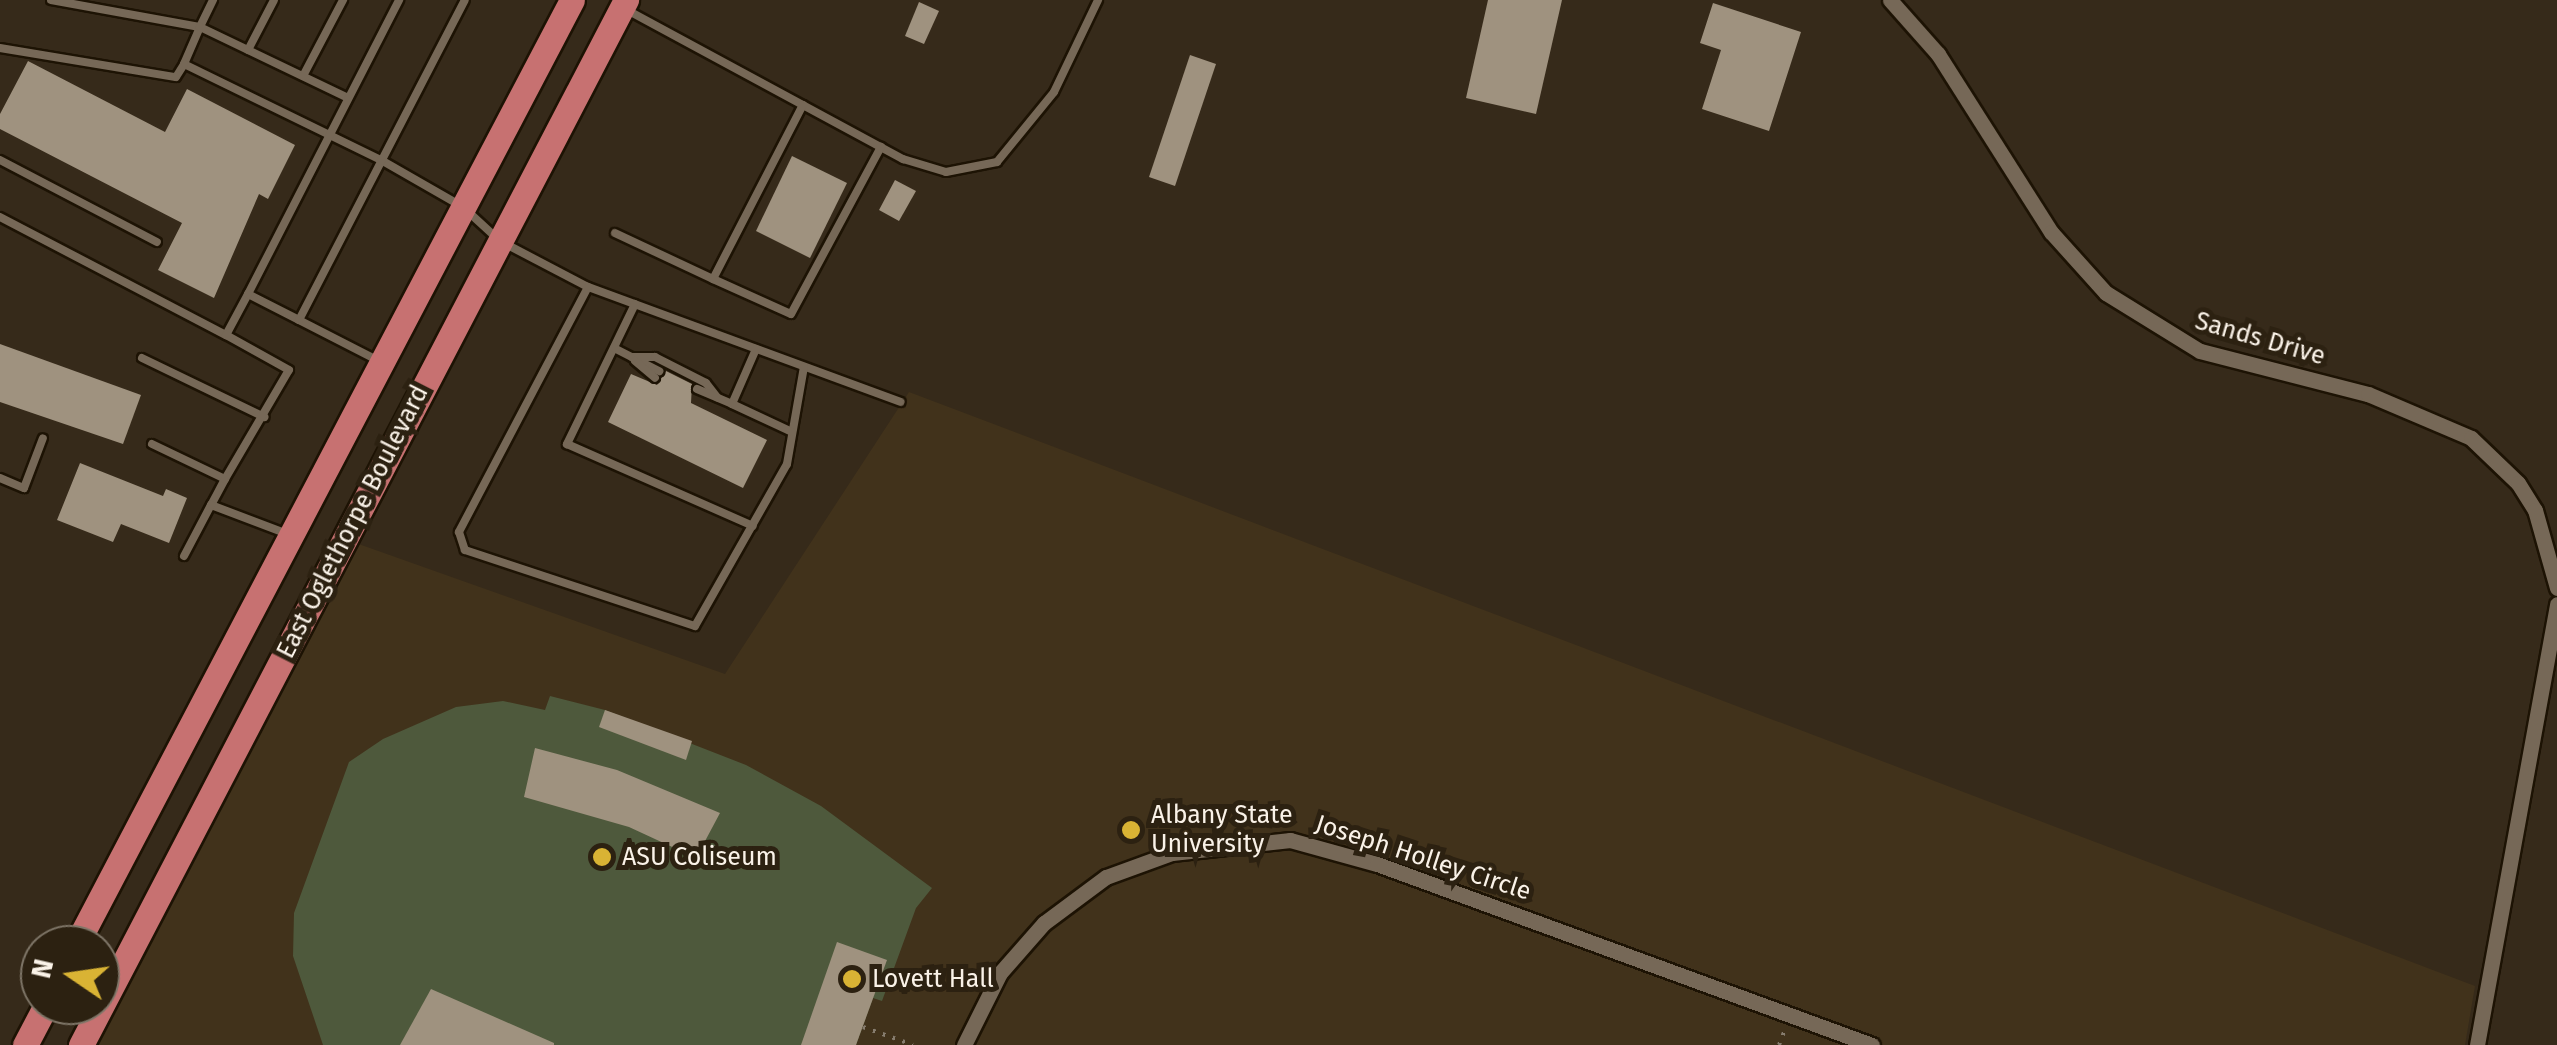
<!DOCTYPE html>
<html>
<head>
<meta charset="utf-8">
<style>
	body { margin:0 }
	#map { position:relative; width:2557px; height:1045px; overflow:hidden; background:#362a1a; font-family:"Fira Sans",sans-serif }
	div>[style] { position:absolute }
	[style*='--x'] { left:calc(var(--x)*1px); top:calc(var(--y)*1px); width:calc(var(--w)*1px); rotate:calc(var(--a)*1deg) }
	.built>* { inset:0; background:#41321b }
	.green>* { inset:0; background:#4e593c }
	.building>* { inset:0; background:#9f927f }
	.path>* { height:4px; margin-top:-2px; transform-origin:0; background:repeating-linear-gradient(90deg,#867c6e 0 2.5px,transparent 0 10.5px) }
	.roads { filter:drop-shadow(2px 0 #1d1304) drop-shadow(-2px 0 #1d1304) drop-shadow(0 2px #1d1304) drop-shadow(0 -2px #1d1304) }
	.service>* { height:8px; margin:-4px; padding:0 4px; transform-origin:4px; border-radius:4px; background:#766857 }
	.minor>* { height:15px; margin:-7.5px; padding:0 7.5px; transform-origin:7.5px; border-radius:7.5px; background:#766857 }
	.primary>* { height:25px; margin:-12.5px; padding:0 12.5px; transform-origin:12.5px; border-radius:12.5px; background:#c77171 }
	.dots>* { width:28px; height:28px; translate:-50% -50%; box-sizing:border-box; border:5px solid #2c2111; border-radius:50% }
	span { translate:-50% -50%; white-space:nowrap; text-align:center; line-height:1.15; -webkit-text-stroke:10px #2c2111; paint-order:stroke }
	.street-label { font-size:25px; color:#faf2e8 }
	.poi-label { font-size:25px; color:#faf2e8 }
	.left { translate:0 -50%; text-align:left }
	.north { position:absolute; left:20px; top:925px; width:100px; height:100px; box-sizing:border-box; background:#2c2111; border:2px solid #7e7567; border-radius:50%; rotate:283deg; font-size:28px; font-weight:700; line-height:40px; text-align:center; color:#faf2e8 }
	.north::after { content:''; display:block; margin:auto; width:35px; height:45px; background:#d9b334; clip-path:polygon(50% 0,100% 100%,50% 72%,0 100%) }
</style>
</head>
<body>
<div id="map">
	<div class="built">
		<i style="clip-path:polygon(909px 392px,2475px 986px,2465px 1045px,85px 1045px,353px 542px,725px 674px)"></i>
	</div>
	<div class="green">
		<i style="clip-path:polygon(550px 696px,605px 710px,746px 765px,821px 806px,932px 888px,916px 908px,882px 1001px,873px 998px,856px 1045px,323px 1045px,293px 956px,294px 913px,349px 762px,383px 739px,456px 707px,503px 701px,545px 710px)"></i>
	</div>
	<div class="building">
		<i style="clip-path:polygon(1488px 0,1562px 0,1536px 114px,1466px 98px)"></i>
		<i style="clip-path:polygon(919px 2px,939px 11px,924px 44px,905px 36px)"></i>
		<i style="clip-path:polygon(1713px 3px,1801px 32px,1769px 131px,1702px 109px,1721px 50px,1700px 43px)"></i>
		<i style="clip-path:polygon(1190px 55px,1216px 64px,1175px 186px,1149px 177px)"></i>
		<i style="clip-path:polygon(28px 61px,165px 132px,187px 89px,295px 145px,268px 199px,259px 194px,214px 298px,158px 270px,182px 223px,0 129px,0 114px)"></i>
		<i style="clip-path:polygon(792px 156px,847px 183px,810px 258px,756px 231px)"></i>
		<i style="clip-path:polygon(895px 180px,916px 191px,899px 221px,879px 210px)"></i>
		<i style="clip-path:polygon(0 344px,141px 395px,123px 444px,0 402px)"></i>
		<i style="clip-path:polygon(666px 371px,692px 384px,691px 403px,767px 440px,743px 488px,608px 422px,631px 374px,657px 385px)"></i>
		<i style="clip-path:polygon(80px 463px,163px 496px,166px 489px,187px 498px,169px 543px,121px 524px,113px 542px,57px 520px)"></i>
		<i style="clip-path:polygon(605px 710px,692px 741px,686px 760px,599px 727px)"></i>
		<i style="clip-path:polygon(535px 748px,617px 770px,720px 813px,696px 858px,629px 827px,524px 797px)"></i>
		<i style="clip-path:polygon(837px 942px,887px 960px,856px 1045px,801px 1045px)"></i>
		<i style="clip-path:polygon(431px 989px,554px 1043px,554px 1045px,400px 1045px)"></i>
	</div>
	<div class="path">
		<i style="--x:863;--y:1027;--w:53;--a:19.8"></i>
		<i style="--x:1779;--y:1045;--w:17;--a:-69"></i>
	</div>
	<div class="roads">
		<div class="service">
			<i style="--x:51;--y:0;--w:151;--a:10.3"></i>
			<i style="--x:200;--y:27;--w:40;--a:113.4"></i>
			<i style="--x:184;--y:64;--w:219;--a:26"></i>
			<i style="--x:381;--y:160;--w:95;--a:29.8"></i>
			<i style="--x:463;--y:207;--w:50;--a:42.6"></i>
			<i style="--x:500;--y:241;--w:99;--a:27.6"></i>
			<i style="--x:588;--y:287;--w:333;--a:20.2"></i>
			<i style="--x:213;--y:0;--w:30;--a:116"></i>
			<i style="--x:200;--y:27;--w:164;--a:25.6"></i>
			<i style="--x:627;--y:10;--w:314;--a:28.4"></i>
			<i style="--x:903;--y:159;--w:45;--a:16.8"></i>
			<i style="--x:946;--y:172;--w:52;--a:-11.1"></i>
			<i style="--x:997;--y:162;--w:90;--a:-50.8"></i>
			<i style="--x:1054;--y:92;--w:102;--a:-64.4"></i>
			<i style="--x:0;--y:48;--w:178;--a:9.4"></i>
			<i style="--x:176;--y:77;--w:15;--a:-58"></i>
			<i style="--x:248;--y:50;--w:56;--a:-62.5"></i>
			<i style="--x:303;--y:76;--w:86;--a:-62.2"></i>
			<i style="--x:0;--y:160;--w:177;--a:27.6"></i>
			<i style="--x:0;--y:217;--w:255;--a:27.6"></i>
			<i style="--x:226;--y:335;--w:47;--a:-61.8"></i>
			<i style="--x:248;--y:294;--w:57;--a:27"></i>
			<i style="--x:615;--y:233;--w:108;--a:25.1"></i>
			<i style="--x:713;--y:279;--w:196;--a:-62.7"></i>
			<i style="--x:713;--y:279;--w:85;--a:24.2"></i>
			<i style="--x:791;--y:314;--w:190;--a:-61.7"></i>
			<i style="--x:588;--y:287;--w:277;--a:117.8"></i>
			<i style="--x:459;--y:532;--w:19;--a:72"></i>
			<i style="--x:465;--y:550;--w:242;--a:18.3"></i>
			<i style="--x:695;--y:626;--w:186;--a:-60.4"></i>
			<i style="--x:787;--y:464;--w:98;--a:-80.1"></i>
			<i style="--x:248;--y:294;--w:331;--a:-62.8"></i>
			<i style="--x:635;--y:304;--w:156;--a:115.9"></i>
			<i style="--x:567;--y:444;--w:203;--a:23.8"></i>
			<i style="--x:614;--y:348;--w:51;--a:27.1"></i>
			<i style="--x:756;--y:349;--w:60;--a:113.6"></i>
			<i style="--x:732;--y:404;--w:66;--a:25"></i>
			<i style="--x:632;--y:357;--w:23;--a:0"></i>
			<i style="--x:655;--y:357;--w:57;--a:27"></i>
			<i style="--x:706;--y:383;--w:18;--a:52"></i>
			<i style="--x:142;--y:358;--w:136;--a:25.8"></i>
			<i style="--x:379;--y:361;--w:90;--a:-152.9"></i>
			<i style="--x:299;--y:320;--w:360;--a:-62.6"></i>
			<i style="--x:635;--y:361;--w:26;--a:40"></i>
			<i style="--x:697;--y:389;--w:38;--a:23"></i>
			<i style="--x:152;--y:444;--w:81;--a:25.6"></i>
			<i style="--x:225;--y:479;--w:30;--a:118"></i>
			<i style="--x:211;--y:505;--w:79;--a:20.7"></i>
			<i style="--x:0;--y:478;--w:26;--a:23"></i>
			<i style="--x:24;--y:488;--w:53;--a:-69.2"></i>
			<i style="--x:225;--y:479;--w:126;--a:-59.6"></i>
			<i style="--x:289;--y:370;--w:72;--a:-150.9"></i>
			<i style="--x:184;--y:556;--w:58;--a:-62.1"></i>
		</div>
		<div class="minor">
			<i style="--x:1890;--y:0;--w:72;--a:48.4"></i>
			<i style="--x:1938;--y:54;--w:211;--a:57.6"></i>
			<i style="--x:2051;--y:232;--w:82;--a:48"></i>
			<i style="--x:2106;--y:293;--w:110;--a:31.7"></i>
			<i style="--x:2200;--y:351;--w:173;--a:14.4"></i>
			<i style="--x:2368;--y:394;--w:112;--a:23.1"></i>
			<i style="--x:2471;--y:438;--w:65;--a:43.8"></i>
			<i style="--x:2518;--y:483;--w:32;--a:58"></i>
			<i style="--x:2535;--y:510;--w:81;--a:74.2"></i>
			<i style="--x:964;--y:1045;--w:80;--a:-63.4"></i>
			<i style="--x:1000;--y:973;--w:67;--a:-48.7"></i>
			<i style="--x:1044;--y:923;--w:77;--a:-36.6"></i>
			<i style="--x:1106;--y:877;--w:70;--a:-20"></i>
			<i style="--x:1172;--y:853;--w:119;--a:-6.3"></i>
			<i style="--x:1290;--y:840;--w:90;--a:15.4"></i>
			<i style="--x:1377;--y:864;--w:527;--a:20.09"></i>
			<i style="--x:2477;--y:1045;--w:448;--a:-79.7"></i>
		</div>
		<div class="primary">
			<i style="--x:76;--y:945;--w:1067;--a:-62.31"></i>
			<i style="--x:25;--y:1045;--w:45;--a:-62.3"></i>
			<i style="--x:81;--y:1045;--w:1179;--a:-62.46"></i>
		</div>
	</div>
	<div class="dots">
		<i style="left:1131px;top:830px;background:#d9b334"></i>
		<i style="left:602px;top:857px;background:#d9b334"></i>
		<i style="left:852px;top:979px;background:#d9b334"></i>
	</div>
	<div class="street-label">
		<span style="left:2260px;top:339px;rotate:16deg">Sands Drive</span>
		<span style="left:353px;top:522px;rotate:-63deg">East Oglethorpe Boulevard</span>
		<span style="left:1423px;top:858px;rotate:18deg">Joseph Holley Circle</span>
	</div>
	<div class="poi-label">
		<span class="left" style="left:1151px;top:830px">Albany State<br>University</span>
		<span class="left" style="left:622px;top:857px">ASU Coliseum</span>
		<span class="left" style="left:872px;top:979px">Lovett Hall</span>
	</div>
	<div class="north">N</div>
</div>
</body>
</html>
